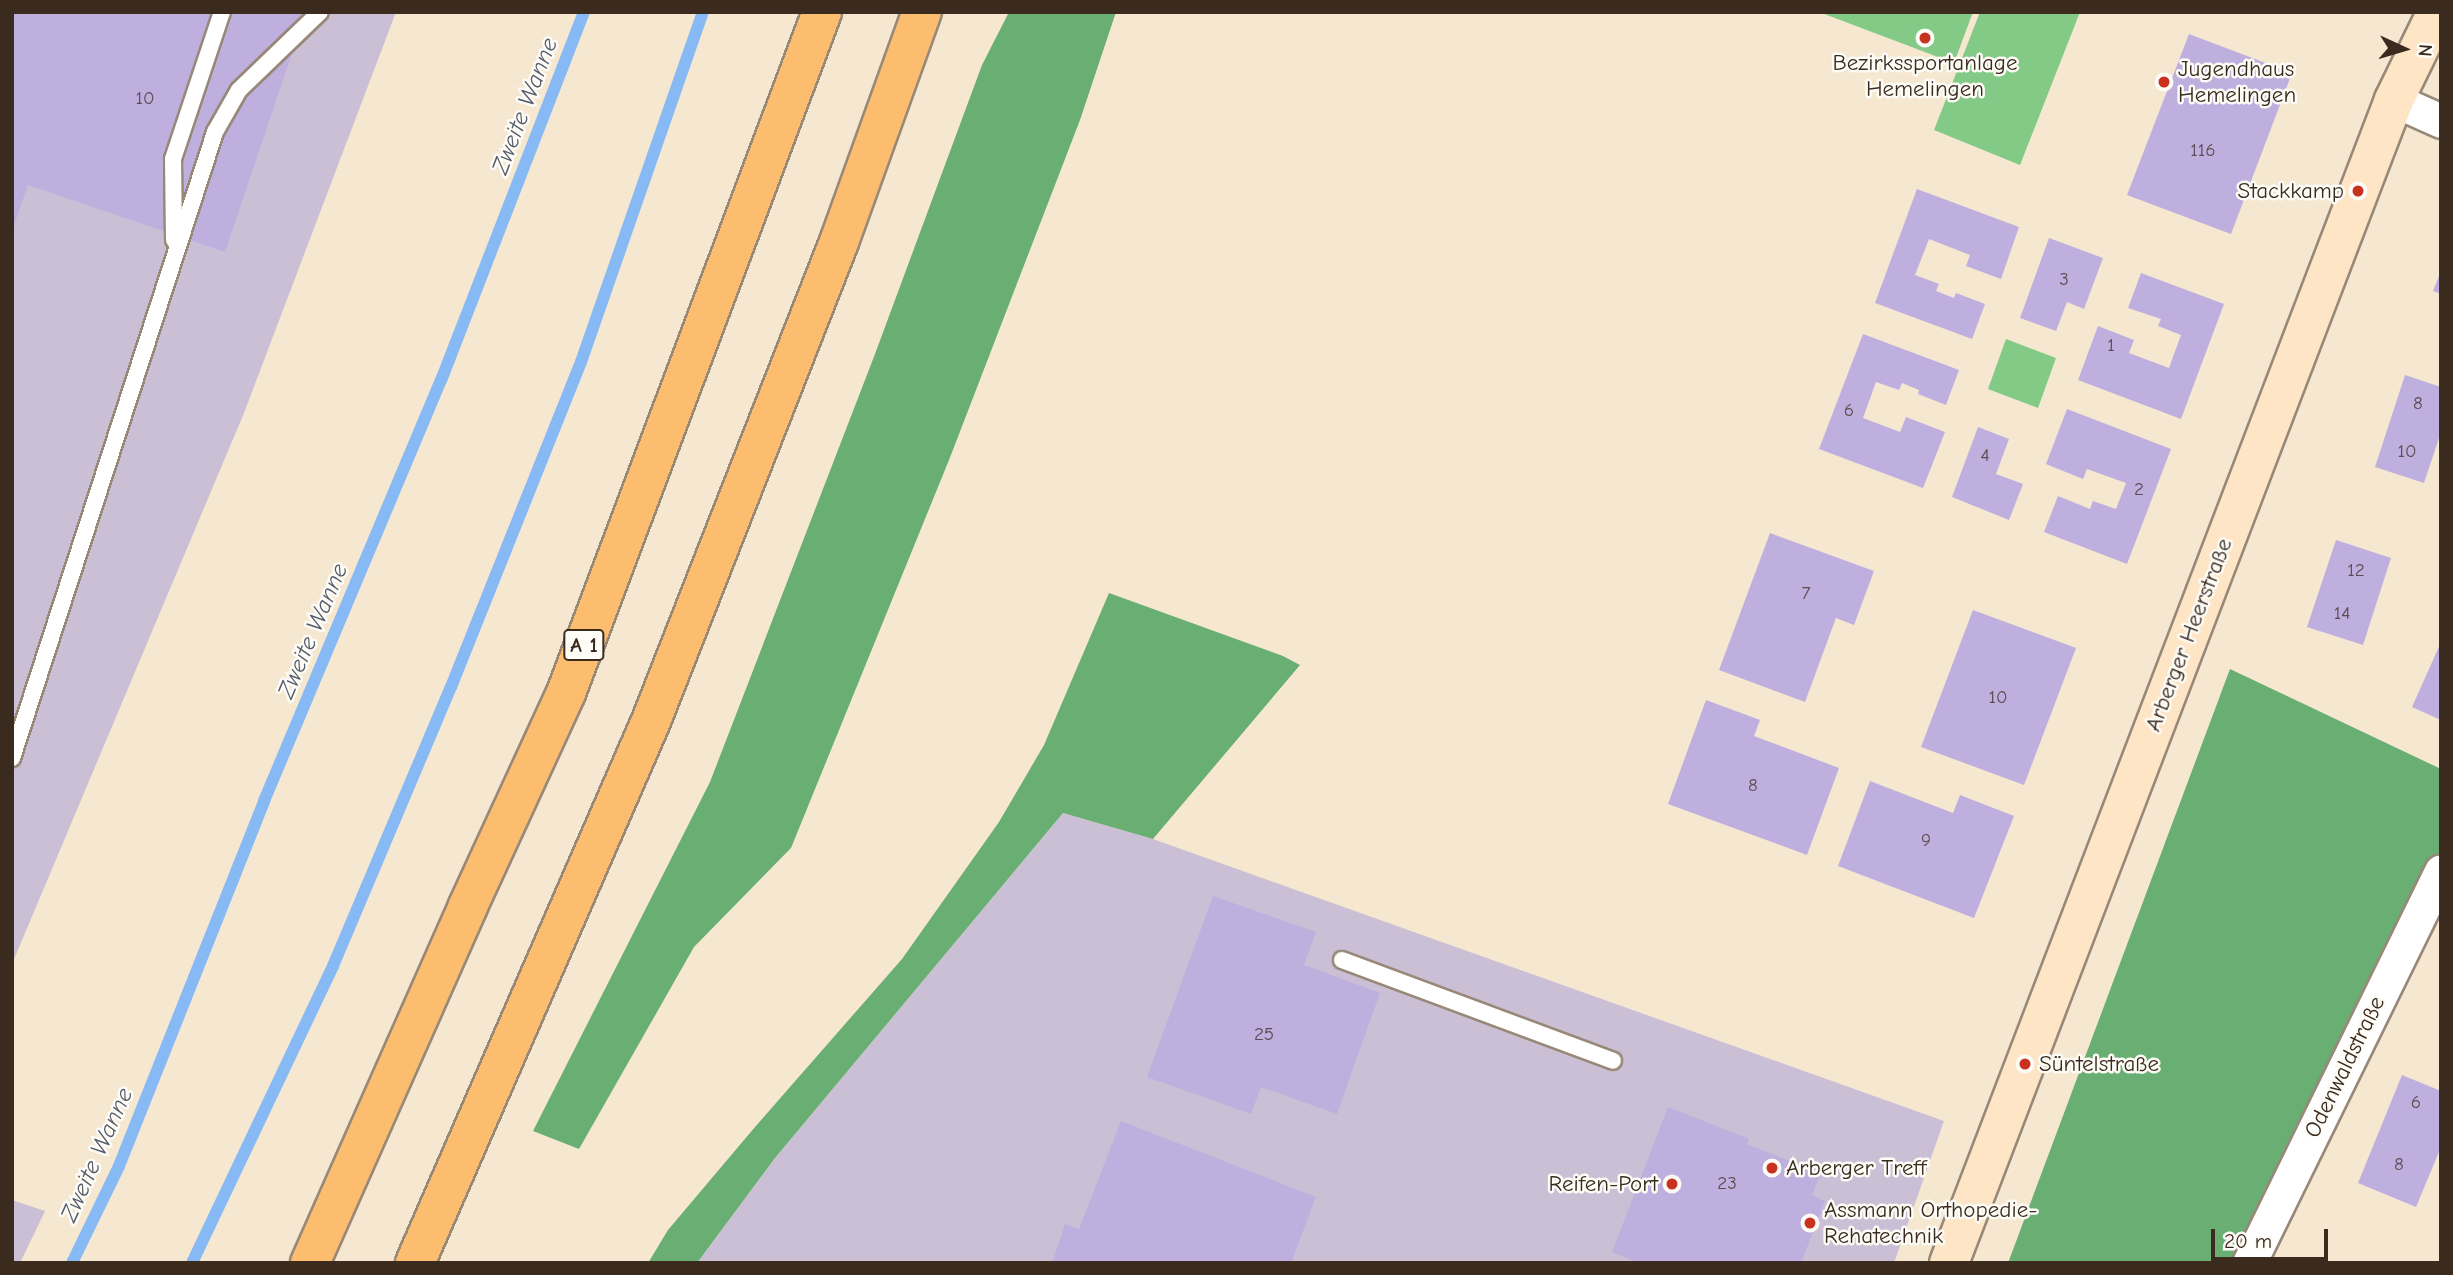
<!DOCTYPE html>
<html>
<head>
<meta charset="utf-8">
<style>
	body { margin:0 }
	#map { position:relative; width:2453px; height:1275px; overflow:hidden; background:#f6e7d1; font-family:"Comic Neue",sans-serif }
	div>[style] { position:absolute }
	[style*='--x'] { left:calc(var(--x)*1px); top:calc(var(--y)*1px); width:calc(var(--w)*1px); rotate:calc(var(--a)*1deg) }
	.industrial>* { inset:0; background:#cbbfd5 }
	.green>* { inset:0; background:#82ca86 }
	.forest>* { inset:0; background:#69ae73 }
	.stream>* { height:12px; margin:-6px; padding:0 6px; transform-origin:6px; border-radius:6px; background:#87baf4 }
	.building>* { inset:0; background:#beafdf }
	.roads { filter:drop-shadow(2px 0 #988878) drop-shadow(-2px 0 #988878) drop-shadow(0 2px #988878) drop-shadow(0 -2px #988878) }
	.lane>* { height:16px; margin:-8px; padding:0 8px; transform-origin:8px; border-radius:8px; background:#fff }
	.street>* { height:33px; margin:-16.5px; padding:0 16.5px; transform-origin:16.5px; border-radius:16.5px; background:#fff }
	.secondary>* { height:38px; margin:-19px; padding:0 19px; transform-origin:19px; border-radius:19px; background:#fee5c5 }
	.highway>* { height:38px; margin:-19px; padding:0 19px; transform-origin:19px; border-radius:19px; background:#fcbd6f }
	.dots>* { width:19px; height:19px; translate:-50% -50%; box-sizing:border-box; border:4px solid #fdfcf7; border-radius:50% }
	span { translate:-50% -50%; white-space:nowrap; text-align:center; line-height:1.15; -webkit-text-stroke:5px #fdfcf7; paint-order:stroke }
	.number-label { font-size:19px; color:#5c4b4e }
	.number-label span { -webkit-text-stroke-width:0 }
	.shield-label span { padding:2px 5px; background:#fdfcf7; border:2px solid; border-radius:5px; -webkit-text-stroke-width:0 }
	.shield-label { font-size:21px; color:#3b2a1e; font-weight:700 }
	.poi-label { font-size:23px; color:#3b2a1e }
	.left { translate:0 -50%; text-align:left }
	.right { translate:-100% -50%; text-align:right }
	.street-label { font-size:23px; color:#3b2a1e }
	.water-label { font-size:24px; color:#565c69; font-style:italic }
	.frame { position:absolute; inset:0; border:14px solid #3b2a1e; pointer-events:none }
	.north { position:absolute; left:2369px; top:14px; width:70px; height:70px; -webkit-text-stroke:5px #fdfcf7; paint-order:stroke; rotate:94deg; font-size:19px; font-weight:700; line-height:28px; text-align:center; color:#3b2a1e }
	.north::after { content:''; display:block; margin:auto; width:24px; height:32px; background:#3b2a1e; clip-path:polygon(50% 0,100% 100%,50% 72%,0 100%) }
	.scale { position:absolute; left:2211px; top:1229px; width:117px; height:32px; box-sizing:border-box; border:4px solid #3b2a1e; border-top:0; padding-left:9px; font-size:21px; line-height:24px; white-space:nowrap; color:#3b2a1e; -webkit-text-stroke:5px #fdfcf7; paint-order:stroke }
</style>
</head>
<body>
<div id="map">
	<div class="industrial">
		<i style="clip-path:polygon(12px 12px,396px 12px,244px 413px,12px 964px)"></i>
		<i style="clip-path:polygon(1063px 813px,1153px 839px,1944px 1121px,1894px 1263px,697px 1263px,775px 1158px)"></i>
		<i style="clip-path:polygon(12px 1200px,45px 1211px,20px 1263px,12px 1263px)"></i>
	</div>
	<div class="green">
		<i style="clip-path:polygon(1819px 12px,1973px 12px,1954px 63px)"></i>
		<i style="clip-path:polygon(1980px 12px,2080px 12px,2020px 165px,1934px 130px)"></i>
		<i style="clip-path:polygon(2006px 339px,2056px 358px,2038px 408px,1988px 389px)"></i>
	</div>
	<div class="forest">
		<i style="clip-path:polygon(1009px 12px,1116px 12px,1080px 120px,949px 460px,791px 848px,694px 947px,579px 1149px,533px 1131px,710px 782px,875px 354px,982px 65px)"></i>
		<i style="clip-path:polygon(1109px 593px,1283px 656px,1300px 665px,1153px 839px,1063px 813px,775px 1158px,697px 1263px,648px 1263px,668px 1230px,755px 1127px,902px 959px,999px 822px,1044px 745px)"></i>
		<i style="clip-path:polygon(2230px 669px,2441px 769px,2441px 889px,2268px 1263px,2008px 1263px)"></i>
	</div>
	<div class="stream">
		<i style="--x:72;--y:1263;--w:108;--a:-64.1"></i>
		<i style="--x:119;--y:1166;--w:393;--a:-68.3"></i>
		<i style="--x:264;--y:801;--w:459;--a:-67.2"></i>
		<i style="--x:442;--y:378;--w:393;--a:-68.8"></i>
		<i style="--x:192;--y:1263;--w:329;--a:-64.6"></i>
		<i style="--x:333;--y:966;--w:303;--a:-67.1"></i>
		<i style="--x:451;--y:687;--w:350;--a:-68.2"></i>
		<i style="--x:581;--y:362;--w:371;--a:-70.8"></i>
	</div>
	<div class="building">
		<i style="clip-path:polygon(12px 12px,306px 12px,225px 252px,28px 185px,12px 231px)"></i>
		<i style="clip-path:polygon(2189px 34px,2292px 73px,2231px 234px,2127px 195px)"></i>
		<i style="clip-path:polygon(1917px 189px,2019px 227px,2001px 279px,1966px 266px,1970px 255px,1929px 239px,1915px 275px,1939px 284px,1936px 291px,1954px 298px,1956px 293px,1985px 304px,1972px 339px,1875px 303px)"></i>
		<i style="clip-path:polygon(2049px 238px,2103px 258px,2084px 309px,2067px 302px,2056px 331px,2020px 318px)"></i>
		<i style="clip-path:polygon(2441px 271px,2441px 294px,2433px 291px)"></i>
		<i style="clip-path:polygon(2141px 273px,2224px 304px,2181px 419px,2078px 380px,2098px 326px,2134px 340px,2129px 353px,2169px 368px,2181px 335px,2158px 326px,2161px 319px,2128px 308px)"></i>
		<i style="clip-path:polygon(1863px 334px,1959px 370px,1946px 405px,1918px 394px,1919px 390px,1902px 383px,1899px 390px,1876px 382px,1863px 418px,1900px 432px,1906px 417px,1945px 432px,1923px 488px,1819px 449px)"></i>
		<i style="clip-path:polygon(2405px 375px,2441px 387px,2441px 432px,2424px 483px,2375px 467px)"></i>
		<i style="clip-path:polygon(2067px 409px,2171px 449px,2127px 564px,2044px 532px,2058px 496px,2090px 509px,2093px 501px,2116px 509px,2126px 483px,2087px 469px,2083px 479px,2046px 464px)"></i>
		<i style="clip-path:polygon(1978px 427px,2009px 439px,1996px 474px,2023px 484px,2009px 520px,1952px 497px)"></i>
		<i style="clip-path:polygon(1770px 533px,1874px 571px,1854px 625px,1836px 618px,1805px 702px,1719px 670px)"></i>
		<i style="clip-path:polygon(2336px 540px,2391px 558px,2363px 645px,2307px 627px)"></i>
		<i style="clip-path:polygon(1973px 610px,2076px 648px,2024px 785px,1921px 747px)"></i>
		<i style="clip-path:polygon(2441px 642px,2441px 720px,2412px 707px)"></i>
		<i style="clip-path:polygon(1706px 700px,1760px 720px,1754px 736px,1839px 768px,1807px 855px,1668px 804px)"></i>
		<i style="clip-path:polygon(1870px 781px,1953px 813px,1960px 795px,2014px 816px,1974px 918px,1838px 866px)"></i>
		<i style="clip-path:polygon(1213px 896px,1316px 932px,1304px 965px,1380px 993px,1337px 1114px,1261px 1087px,1251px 1114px,1147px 1077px)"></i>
		<i style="clip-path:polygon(2402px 1075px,2441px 1091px,2441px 1147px,2416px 1207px,2358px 1183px)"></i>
		<i style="clip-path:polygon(1668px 1107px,1749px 1139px,1747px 1144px,1821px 1173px,1812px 1195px,1825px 1201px,1801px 1263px,1639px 1263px,1612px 1252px)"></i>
		<i style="clip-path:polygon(1121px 1121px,1316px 1197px,1291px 1263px,1052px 1263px,1065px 1224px,1079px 1229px)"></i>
	</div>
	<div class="roads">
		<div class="lane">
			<i style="--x:174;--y:240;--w:81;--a:-90.7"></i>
			<i style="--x:173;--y:159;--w:155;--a:-71.6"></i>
			<i style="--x:12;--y:758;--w:658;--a:-72.03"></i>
			<i style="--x:215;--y:132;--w:48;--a:-60.3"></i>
			<i style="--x:239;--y:90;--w:112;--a:-43.9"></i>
			<i style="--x:1342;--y:960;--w:289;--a:20.4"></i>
		</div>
		<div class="street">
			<i style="--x:2394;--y:100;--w:51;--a:24.1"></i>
			<i style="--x:2249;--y:1263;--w:436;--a:-63.9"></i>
		</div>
		<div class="secondary">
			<i style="--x:1949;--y:1263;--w:1245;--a:-69.06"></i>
			<i style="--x:2394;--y:100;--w:98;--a:-64"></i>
		</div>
		<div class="highway">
			<i style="--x:310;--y:1263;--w:390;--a:-66.1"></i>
			<i style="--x:468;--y:906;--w:234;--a:-65.3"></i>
			<i style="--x:566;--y:693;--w:728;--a:-69.4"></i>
			<i style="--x:415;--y:1263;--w:591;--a:-66.47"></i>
			<i style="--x:651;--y:721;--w:515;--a:-68.57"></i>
			<i style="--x:839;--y:242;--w:245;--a:-70.2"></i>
		</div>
	</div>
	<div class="dots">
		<i style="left:1925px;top:38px;background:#c8321e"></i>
		<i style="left:2164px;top:82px;background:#c8321e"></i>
		<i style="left:2358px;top:191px;background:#c8321e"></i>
		<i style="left:2025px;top:1064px;background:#c8321e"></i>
		<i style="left:1772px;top:1168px;background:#c8321e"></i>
		<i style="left:1672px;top:1184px;background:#c8321e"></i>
		<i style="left:1810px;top:1223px;background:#c8321e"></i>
	</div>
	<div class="number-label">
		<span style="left:145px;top:99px">10</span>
		<span style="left:2203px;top:151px">116</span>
		<span style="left:2064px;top:280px">3</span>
		<span style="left:2111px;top:346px">1</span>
		<span style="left:2418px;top:404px">8</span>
		<span style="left:1849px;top:411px">6</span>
		<span style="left:2407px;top:452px">10</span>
		<span style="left:1985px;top:456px">4</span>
		<span style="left:2139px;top:490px">2</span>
		<span style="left:2356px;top:571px">12</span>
		<span style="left:1806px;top:594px">7</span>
		<span style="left:2342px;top:614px">14</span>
		<span style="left:1998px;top:698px">10</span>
		<span style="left:1753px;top:786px">8</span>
		<span style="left:1926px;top:841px">9</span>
		<span style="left:1264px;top:1035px">25</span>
		<span style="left:2416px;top:1103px">6</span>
		<span style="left:2399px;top:1165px">8</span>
		<span style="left:1727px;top:1184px">23</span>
	</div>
	<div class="shield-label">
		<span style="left:584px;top:645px">A 1</span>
	</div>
	<div class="poi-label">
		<span style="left:1925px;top:76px">Bezirkssportanlage<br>Hemelingen</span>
		<span class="left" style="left:2178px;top:82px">Jugendhaus<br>Hemelingen</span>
		<span class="right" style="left:2344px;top:191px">Stackkamp</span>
		<span class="left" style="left:2039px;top:1064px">Süntelstraße</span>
		<span class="left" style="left:1786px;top:1168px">Arberger Treff</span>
		<span class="right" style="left:1658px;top:1184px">Reifen-Port</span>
		<span class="left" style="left:1824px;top:1223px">Assmann Orthopedie-<br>Rehatechnik</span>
	</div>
	<div class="street-label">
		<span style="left:2189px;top:635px;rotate:-69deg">Arberger Heerstraße</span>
		<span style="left:2345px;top:1067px;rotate:-64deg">Odenwaldstraße</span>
	</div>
	<div class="water-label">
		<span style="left:525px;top:106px;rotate:-69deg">Zweite Wanne</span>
		<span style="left:313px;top:631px;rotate:-67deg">Zweite Wanne</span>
		<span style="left:97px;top:1155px;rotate:-66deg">Zweite Wanne</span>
	</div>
	<div class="frame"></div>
	<div class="north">N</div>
	<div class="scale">20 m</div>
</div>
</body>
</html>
